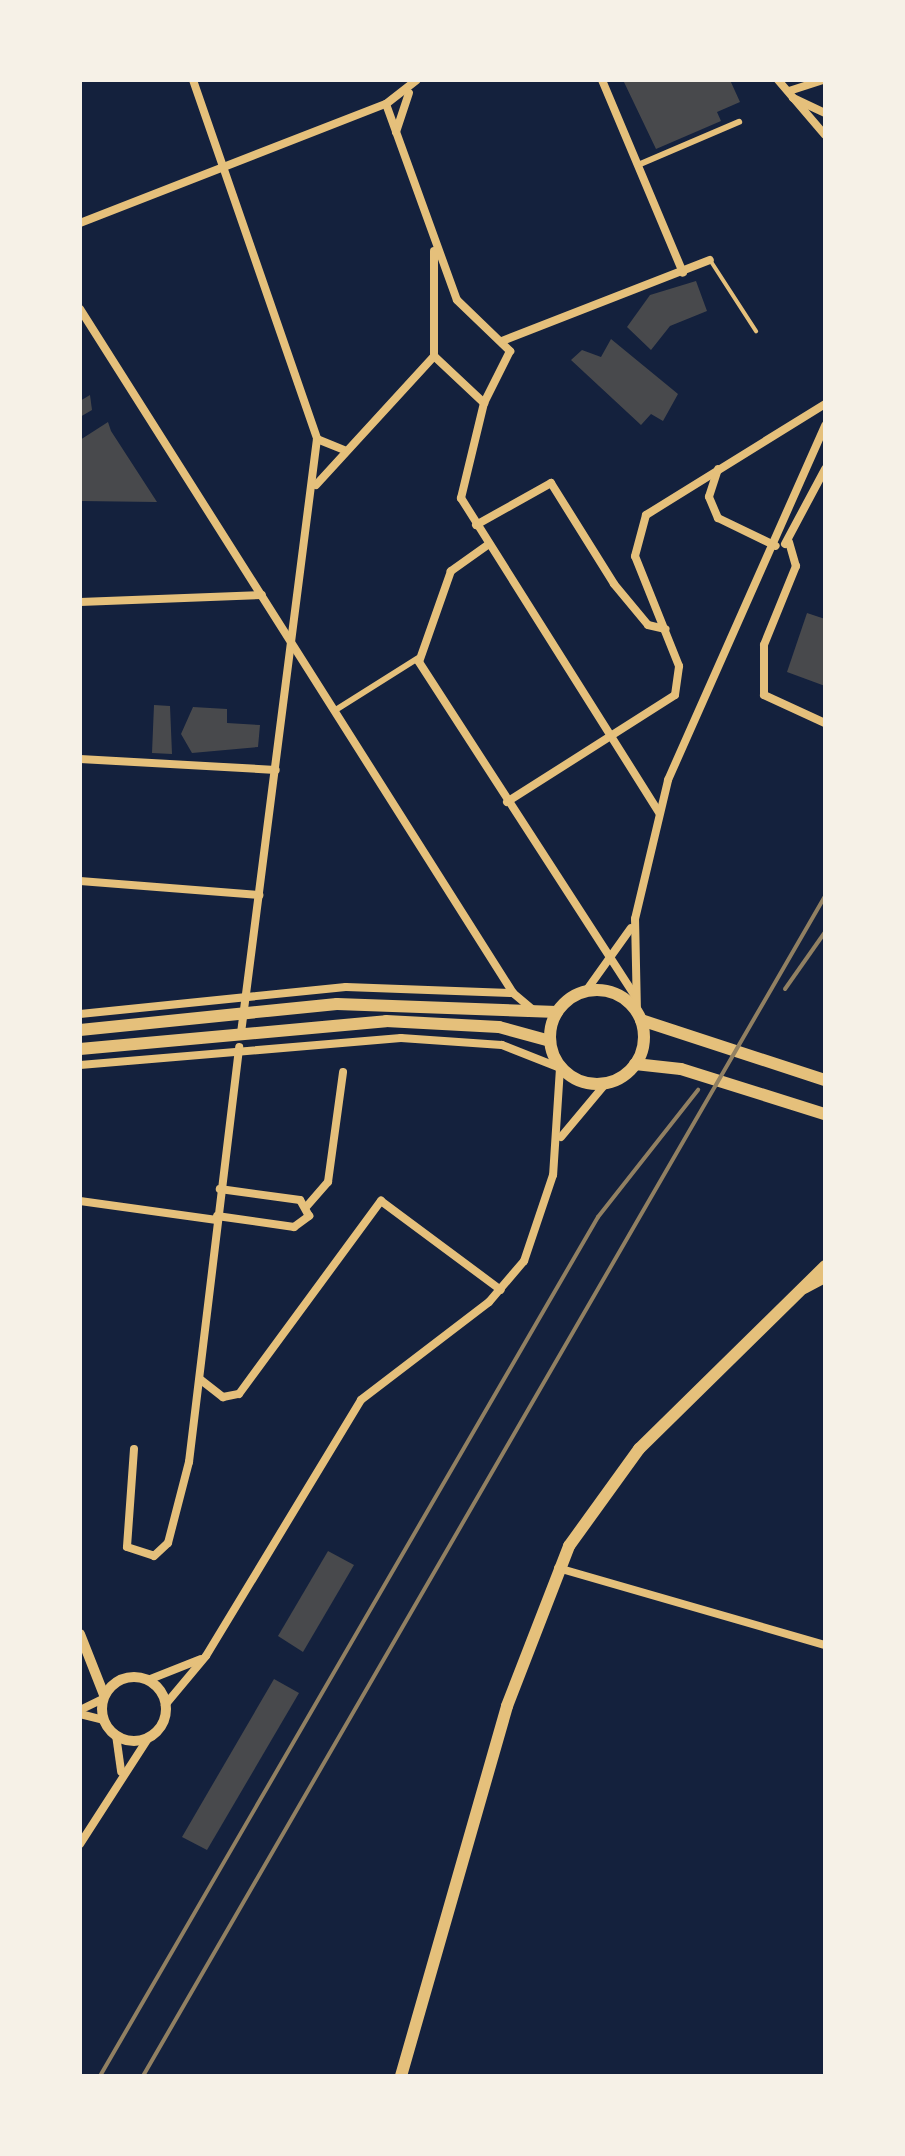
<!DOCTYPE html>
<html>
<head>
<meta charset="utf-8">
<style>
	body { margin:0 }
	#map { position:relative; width:905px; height:2156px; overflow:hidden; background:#14213d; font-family:"DM Sans",sans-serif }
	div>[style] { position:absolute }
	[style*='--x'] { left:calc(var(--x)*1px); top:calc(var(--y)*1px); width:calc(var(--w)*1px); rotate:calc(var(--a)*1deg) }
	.building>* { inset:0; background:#48494c }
	.service>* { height:4px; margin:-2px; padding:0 2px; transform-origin:2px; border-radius:2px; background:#e5c07b }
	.pedestrian>* { height:6px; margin:-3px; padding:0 3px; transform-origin:3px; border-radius:3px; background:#e5c07b }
	.minor>* { height:8px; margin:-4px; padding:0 4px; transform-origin:4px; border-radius:4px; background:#e5c07b }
	.tertiary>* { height:10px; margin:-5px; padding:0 5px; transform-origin:5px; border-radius:5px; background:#e5c07b }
	.tertiary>.ring { margin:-5px; padding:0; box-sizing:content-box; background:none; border:10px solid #e5c07b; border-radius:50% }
	.primary>* { height:12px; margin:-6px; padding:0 6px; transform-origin:6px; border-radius:6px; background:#e5c07b }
	.trunk>* { height:12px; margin:-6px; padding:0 6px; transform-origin:6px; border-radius:6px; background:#e5c07b }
	.trunk>.ring { margin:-6px; padding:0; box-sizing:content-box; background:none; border:12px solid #e5c07b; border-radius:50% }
	.rail>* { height:4px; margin:-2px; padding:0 2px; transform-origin:2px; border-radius:2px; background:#918062 }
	span { translate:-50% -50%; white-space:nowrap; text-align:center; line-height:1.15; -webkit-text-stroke:10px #f6f1e7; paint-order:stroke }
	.frame { position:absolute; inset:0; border:82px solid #f6f1e7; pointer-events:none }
</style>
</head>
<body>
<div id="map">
	<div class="building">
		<i style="clip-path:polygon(623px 80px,730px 80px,740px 102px,717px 112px,721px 121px,656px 149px)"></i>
		<i style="clip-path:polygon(696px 281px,707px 311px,670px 326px,651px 350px,627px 327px,650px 295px)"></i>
		<i style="clip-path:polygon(611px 339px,678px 394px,663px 421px,651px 414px,641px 425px,571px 360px,582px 350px,601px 357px)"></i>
		<i style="clip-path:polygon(90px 395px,92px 410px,80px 417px,80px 401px)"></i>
		<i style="clip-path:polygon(108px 422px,111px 431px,157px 502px,80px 501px,80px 440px)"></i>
		<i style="clip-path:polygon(807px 613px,825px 619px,825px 686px,787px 672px)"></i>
		<i style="clip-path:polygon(154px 705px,170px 706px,172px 754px,152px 753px)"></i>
		<i style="clip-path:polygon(193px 707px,227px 709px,227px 723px,260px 725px,258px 747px,192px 753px,181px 734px)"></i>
		<i style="clip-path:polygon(328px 1551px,354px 1565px,303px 1652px,278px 1636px)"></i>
		<i style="clip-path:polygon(274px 1679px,299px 1693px,207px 1850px,182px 1837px)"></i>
	</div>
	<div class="service">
		<i style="--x:710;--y:260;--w:85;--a:57.1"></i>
	</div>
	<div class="pedestrian">
		<i style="--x:638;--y:165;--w:110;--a:-23.1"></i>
		<i style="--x:334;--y:711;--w:99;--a:-32.2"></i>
	</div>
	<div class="minor">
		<i style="--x:193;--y:80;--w:380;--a:70.9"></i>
		<i style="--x:317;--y:439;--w:31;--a:22"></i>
		<i style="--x:602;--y:80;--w:209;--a:67.2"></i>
		<i style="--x:778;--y:80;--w:72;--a:49.5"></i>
		<i style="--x:789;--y:91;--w:35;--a:-18"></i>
		<i style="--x:793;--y:98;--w:35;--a:25"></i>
		<i style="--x:386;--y:104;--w:208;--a:70.1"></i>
		<i style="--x:457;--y:300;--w:74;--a:43.9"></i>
		<i style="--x:510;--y:351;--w:58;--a:116.6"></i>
		<i style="--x:396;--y:132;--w:41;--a:-71.6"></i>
		<i style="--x:80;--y:223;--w:328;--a:-21.3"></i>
		<i style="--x:386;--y:104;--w:39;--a:-38"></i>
		<i style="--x:434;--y:251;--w:105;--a:90"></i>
		<i style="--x:80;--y:309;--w:810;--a:57.66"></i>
		<i style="--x:513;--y:993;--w:26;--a:40"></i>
		<i style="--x:502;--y:341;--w:223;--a:-21.3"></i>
		<i style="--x:434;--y:356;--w:69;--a:43.2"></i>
		<i style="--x:484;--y:403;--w:98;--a:103.6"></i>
		<i style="--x:461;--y:498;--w:372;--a:57.8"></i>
		<i style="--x:718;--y:469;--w:29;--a:108"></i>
		<i style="--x:709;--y:497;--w:23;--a:67"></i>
		<i style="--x:718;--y:518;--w:64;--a:25.8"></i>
		<i style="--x:316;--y:485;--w:175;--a:-47.5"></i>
		<i style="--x:476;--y:525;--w:86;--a:-29.2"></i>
		<i style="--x:551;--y:483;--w:119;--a:58"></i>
		<i style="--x:614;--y:584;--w:53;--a:50.3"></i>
		<i style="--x:648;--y:625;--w:18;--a:13"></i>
		<i style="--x:789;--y:542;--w:25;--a:74"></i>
		<i style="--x:796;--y:566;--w:85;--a:112.1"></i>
		<i style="--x:764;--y:645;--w:50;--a:90"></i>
		<i style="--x:764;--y:695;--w:67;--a:24.7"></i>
		<i style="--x:489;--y:544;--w:47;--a:144.6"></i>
		<i style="--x:451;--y:571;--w:96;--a:109.4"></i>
		<i style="--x:419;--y:662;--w:399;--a:57.1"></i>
		<i style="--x:785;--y:544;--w:85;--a:-61.9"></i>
		<i style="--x:80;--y:602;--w:182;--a:-2.2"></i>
		<i style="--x:80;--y:759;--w:196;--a:3.2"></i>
		<i style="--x:507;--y:802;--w:199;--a:-32.5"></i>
		<i style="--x:675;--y:695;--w:29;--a:-82"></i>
		<i style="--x:679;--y:666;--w:118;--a:-111.8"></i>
		<i style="--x:635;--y:556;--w:42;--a:-75"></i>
		<i style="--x:646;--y:515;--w:211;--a:-31.8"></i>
		<i style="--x:80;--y:881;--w:180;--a:4.5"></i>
		<i style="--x:586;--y:991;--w:77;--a:-54.5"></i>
		<i style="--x:637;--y:1013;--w:94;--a:-91.2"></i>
		<i style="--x:635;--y:919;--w:143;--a:-76.6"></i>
		<i style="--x:668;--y:780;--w:388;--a:-66.1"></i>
		<i style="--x:80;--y:1014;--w:267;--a:-5.8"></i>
		<i style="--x:346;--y:987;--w:167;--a:2.1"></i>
		<i style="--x:241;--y:1033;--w:599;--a:-82.71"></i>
		<i style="--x:80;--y:1065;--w:322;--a:-4.8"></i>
		<i style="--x:401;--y:1038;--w:101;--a:4"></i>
		<i style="--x:502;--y:1045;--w:62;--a:21.6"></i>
		<i style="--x:560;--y:1068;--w:107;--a:93.7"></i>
		<i style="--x:553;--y:1175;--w:91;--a:108.6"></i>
		<i style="--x:524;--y:1261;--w:54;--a:130.5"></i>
		<i style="--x:489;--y:1302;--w:161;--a:142.6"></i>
		<i style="--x:361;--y:1400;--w:299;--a:121.2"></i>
		<i style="--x:206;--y:1656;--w:64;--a:129.9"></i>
		<i style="--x:561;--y:1137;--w:72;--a:-50.1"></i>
		<i style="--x:80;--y:1201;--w:138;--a:7.9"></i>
		<i style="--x:307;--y:1206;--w:32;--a:-49"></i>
		<i style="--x:328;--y:1182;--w:111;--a:-82.2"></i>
		<i style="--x:217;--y:1216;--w:78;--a:8.1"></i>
		<i style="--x:294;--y:1227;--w:19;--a:-36"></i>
		<i style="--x:309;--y:1216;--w:18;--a:-119"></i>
		<i style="--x:300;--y:1200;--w:81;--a:-172.2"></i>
		<i style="--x:201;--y:1380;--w:28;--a:38"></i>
		<i style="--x:223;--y:1397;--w:16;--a:-11"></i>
		<i style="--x:239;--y:1394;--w:240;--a:-53.7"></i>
		<i style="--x:381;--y:1201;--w:149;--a:36.6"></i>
		<i style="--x:134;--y:1449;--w:98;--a:94.1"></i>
		<i style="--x:127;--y:1547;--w:28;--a:18"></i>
		<i style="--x:154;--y:1556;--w:19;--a:-43"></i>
		<i style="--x:168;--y:1543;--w:84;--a:-75.5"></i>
		<i style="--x:189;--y:1462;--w:418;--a:-83.1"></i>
		<i style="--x:558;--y:1568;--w:278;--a:16.1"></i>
		<i style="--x:148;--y:1680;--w:57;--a:-21.6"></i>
		<i style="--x:80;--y:1710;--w:25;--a:-26"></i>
		<i style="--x:80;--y:1714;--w:25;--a:14"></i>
		<i style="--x:116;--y:1735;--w:37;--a:82"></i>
		<i style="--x:80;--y:1844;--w:127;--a:-57.2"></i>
	</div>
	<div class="tertiary">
		<i style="--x:80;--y:1634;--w:66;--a:68.5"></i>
		<i class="ring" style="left:102px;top:1677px;width:54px;height:54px"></i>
	</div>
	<div class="primary">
		<i style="--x:804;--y:1288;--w:24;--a:-28"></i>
		<i style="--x:401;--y:2076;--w:385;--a:-74"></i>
		<i style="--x:507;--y:1706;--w:172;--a:-68.8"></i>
		<i style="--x:569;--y:1546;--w:120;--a:-54.2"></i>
		<i style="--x:639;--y:1449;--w:261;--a:-44.5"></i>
	</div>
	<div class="trunk">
		<i class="ring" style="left:550px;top:990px;width:82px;height:82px"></i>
		<i style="--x:641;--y:1020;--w:194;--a:18.1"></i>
		<i style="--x:80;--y:1030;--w:258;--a:-5.8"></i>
		<i style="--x:337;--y:1004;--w:220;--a:2.1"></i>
		<i style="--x:80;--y:1049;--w:307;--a:-5.2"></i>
		<i style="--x:386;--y:1021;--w:113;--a:3"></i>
		<i style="--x:499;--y:1027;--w:53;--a:15.4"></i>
		<i style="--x:635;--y:1064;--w:46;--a:6.2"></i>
		<i style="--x:681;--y:1069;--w:151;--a:17.4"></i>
	</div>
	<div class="rail">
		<i style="--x:785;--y:989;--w:70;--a:-54.9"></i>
		<i style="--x:100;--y:2076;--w:993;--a:-59.9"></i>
		<i style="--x:598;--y:1217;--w:162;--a:-51.8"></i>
		<i style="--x:143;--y:2076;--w:1363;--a:-59.97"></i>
	</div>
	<div class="frame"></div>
</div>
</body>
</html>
